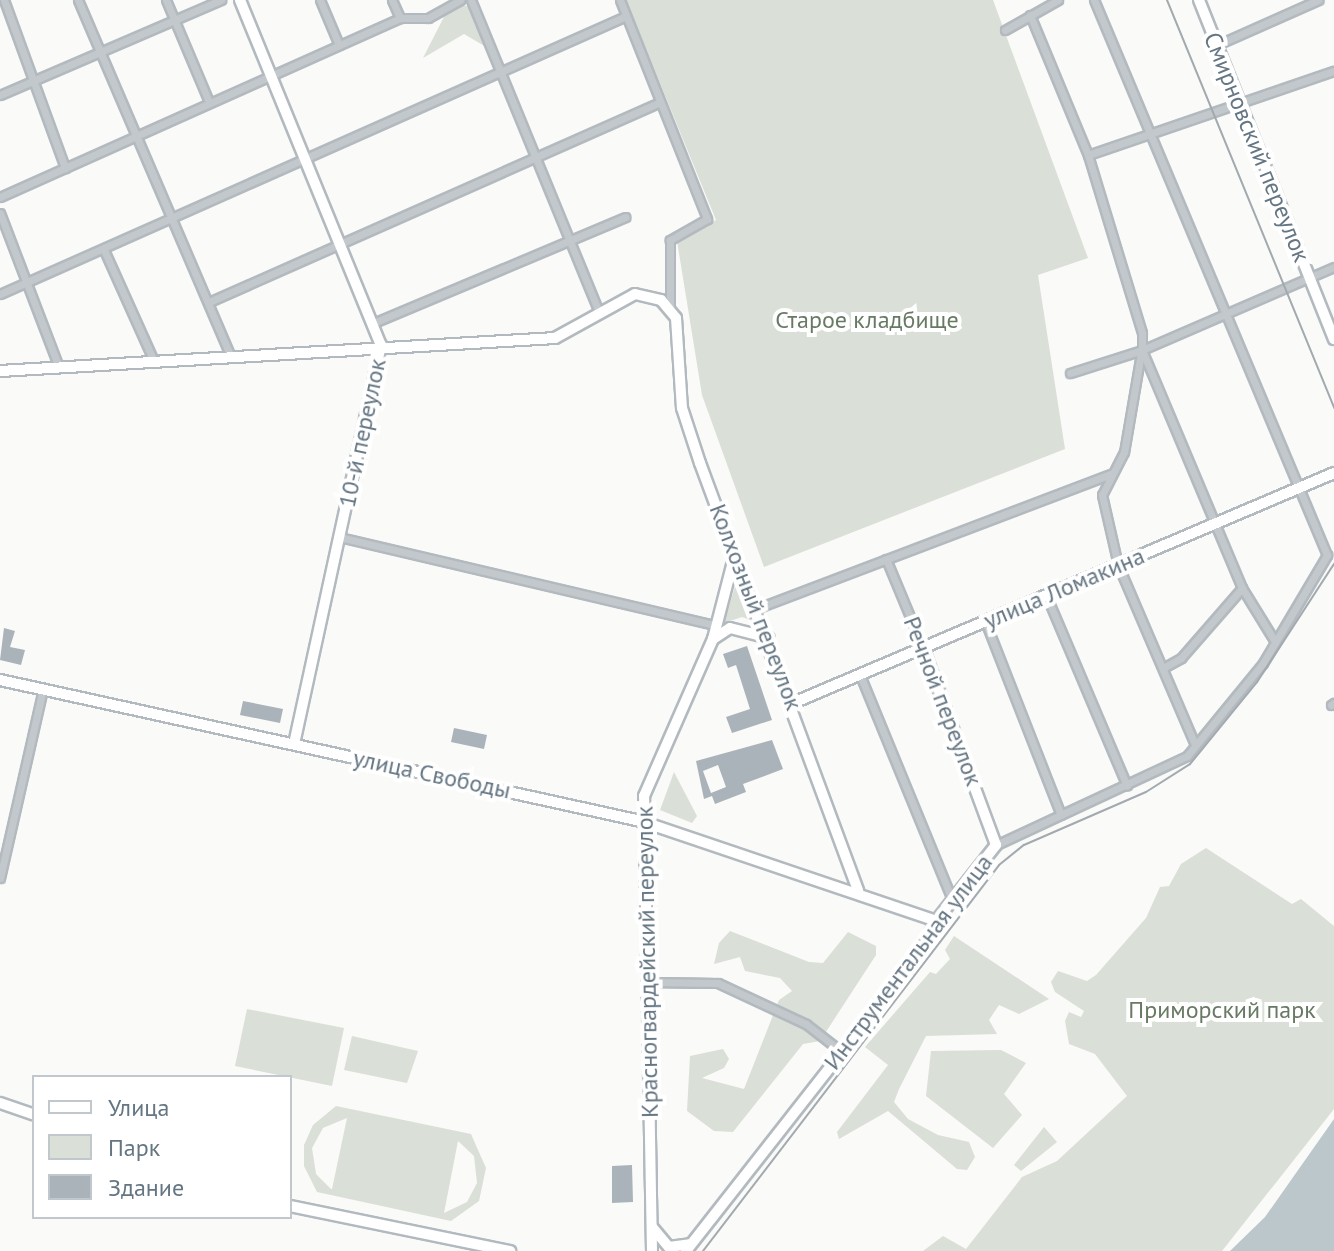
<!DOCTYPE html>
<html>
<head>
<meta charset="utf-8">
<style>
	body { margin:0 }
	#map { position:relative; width:1334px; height:1251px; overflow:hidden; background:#fafaf8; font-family:"PT Sans",sans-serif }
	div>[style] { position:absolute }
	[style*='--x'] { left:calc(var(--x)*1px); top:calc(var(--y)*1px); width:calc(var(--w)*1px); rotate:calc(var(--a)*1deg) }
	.green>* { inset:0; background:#dadfd7 }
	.water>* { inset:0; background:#bbc7cb }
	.building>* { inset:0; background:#aab3b9 }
	.roads { filter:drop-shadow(2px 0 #b3babf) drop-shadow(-2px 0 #b3babf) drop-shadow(0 2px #b3babf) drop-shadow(0 -2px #b3babf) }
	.street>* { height:7px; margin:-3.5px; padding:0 3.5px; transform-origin:3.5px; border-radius:3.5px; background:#c3c8cc }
	.secondary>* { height:10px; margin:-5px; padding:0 5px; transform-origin:5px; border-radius:5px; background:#fff }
	.tram>* { height:2px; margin:-1px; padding:0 1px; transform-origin:1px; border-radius:1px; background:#a2aab0 }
	span { translate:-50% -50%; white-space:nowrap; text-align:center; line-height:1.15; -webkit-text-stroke:8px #fff; paint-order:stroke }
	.street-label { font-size:24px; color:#657683 }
	.park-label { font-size:24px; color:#687a64 }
	.legend { position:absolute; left:32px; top:1075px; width:260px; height:144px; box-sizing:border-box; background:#fff; border:2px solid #c1c8cd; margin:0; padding:10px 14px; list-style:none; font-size:24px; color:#657683 }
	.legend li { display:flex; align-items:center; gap:16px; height:40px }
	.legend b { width:40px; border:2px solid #c1c8cd }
</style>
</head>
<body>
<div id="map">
	<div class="green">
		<i style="clip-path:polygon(626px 0,993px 0,1088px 258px,1038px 275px,1065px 449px,764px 567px,702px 395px,677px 241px,716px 220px)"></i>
		<i style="clip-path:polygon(458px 5px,469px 6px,486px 47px,464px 34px,423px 58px,448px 9px)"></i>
		<i style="clip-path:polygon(738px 576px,757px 622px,742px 617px,724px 623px)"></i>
		<i style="clip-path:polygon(674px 772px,697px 816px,692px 823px,660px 810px)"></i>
		<i style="clip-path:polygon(1206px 848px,1292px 904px,1301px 899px,1334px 926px,1334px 1109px,1222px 1251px,923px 1251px,943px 1236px,966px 1249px,1022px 1177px,1057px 1161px,1127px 1096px,1095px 1054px,1069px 1044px,1065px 1021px,1069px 1012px,1081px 1017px,1084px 1011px,1055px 992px,1051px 982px,1058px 971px,1087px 981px,1096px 975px,1146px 918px,1160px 887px,1169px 886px,1181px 864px)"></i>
		<i style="clip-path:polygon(730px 931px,809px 962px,823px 963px,848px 932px,876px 946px,876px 955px,820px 1041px,803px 1044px,733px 1132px,714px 1131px,687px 1111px,690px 1056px,723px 1049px,729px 1059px,724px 1068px,702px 1078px,744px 1089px,779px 1000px,792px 991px,780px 978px,745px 971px,740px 957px,714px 964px,719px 943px)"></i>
		<i style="clip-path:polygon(954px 936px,1049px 999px,1019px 1014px,999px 1005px,989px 1020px,997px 1034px,926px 1036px,899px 1089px,894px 1102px,908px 1119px,938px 1135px,969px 1142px,975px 1157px,967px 1170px,957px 1169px,888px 1111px,839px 1139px,837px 1132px,888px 1065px,865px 1047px,930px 972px,936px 974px,950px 959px,945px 950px)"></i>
		<i style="clip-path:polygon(247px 1009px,344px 1028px,332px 1086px,235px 1066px)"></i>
		<i style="clip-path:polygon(352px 1036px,418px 1051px,407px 1083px,344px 1070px)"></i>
		<i style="clip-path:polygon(1001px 1050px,1026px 1063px,1004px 1094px,1022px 1115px,993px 1148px,926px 1096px,931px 1051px)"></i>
		<i style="clip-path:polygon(evenodd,336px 1106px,471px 1134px,486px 1168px,479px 1201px,451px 1221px,317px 1192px,304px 1166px,304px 1145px,313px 1125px,336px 1106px,347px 1118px,332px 1189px,331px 1189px,316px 1174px,312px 1148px,323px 1128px,347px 1118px,336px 1106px,458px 1141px,474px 1156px,477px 1183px,467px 1202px,444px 1213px,458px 1141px)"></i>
		<i style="clip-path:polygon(1044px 1127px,1057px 1142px,1021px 1171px,1014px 1165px)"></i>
	</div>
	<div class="water">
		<i style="clip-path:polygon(1334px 1119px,1334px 1251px,1230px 1251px,1265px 1217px)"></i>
	</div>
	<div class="building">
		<i style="clip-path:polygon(4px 628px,15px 631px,10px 647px,25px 650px,21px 665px,0 660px)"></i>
		<i style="clip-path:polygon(747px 646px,772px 720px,732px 733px,726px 717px,750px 709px,736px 665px,728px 668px,723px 654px)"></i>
		<i style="clip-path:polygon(243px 701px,283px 709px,280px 723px,240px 715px)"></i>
		<i style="clip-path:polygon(454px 728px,487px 735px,484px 749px,451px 742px)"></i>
		<i style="clip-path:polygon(evenodd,772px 740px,783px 769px,743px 784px,746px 792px,715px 804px,712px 796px,704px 799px,696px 761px,772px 740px,718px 765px,726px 787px,711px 793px,703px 771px,718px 765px)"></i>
		<i style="clip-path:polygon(632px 1165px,633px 1202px,612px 1203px,612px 1166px)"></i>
	</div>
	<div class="roads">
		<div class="street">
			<i style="--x:4;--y:0;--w:179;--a:70"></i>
			<i style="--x:78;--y:0;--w:385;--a:66.8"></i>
			<i style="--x:166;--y:0;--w:111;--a:67.1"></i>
			<i style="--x:320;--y:0;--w:49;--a:67.1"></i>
			<i style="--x:392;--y:0;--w:20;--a:66"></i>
			<i style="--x:471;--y:0;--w:337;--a:67.7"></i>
			<i style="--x:620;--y:0;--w:236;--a:68.3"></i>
			<i style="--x:707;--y:219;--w:43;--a:150.4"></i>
			<i style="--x:670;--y:240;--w:68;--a:90"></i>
			<i style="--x:1030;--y:15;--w:152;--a:67.5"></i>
			<i style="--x:1088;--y:155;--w:186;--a:73.1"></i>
			<i style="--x:1142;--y:333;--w:17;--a:90"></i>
			<i style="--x:1142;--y:350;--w:258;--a:67.2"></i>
			<i style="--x:1242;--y:588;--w:61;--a:58.4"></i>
			<i style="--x:1005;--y:30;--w:61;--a:-29.5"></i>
			<i style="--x:1217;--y:45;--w:111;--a:-24"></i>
			<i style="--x:0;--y:95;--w:241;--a:-23.3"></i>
			<i style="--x:1088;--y:155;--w:260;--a:-18.9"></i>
			<i style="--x:0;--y:197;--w:438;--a:-24.1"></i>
			<i style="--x:400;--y:18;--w:28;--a:0"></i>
			<i style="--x:428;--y:18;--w:37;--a:-29"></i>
			<i style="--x:0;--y:213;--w:163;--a:69.1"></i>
			<i style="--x:104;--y:250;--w:122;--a:65.8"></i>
			<i style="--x:0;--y:294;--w:685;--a:-23.95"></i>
			<i style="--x:209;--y:302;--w:493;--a:-23.9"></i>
			<i style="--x:371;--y:324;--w:276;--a:-22.8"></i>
			<i style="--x:1141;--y:353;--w:100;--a:99.7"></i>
			<i style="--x:1124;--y:452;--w:48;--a:117.1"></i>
			<i style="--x:1102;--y:495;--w:72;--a:77.1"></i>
			<i style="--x:1118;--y:565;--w:193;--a:66.8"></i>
			<i style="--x:1070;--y:373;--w:76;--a:-17.7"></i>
			<i style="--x:1142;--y:350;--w:209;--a:-23.4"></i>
			<i style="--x:339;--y:537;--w:388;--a:13.2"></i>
			<i style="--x:886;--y:559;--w:96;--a:67.4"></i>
			<i style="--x:1046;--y:595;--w:207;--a:67"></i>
			<i style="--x:758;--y:608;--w:377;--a:-20.8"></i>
			<i style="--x:985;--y:621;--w:208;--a:68.6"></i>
			<i style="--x:1163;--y:668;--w:21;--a:-29"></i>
			<i style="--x:1181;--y:658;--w:93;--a:-48.9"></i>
			<i style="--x:860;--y:675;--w:242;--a:67.7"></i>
			<i style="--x:1331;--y:705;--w:4;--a:-34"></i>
			<i style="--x:996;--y:845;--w:211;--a:-25"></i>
			<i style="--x:1187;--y:756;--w:120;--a:-50.7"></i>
			<i style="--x:1263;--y:663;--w:126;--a:-59.3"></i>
			<i style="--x:1327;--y:555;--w:602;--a:-112.77"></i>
			<i style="--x:0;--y:878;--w:194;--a:-77.2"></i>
			<i style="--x:646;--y:982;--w:72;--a:0.8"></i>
			<i style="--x:718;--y:983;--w:97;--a:25"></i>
			<i style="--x:806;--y:1024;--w:46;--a:37.9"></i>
		</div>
		<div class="secondary">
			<i style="--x:240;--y:0;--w:373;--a:67.8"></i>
			<i style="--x:381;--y:345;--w:408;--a:102.3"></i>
			<i style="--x:1199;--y:0;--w:365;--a:68.3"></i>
			<i style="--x:0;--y:371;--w:556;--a:-3.4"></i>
			<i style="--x:555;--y:338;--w:91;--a:-28.8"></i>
			<i style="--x:635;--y:294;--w:27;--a:13"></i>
			<i style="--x:661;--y:300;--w:23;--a:50"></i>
			<i style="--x:676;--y:318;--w:90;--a:86.2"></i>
			<i style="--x:682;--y:408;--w:58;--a:71.9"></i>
			<i style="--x:700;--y:463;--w:456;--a:69.7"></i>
			<i style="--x:713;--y:639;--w:88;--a:-75.5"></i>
			<i style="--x:0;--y:680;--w:656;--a:12.41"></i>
			<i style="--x:641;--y:821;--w:311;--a:18.7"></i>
			<i style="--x:793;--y:703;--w:588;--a:-23.03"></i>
			<i style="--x:0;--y:1103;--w:36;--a:19"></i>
			<i style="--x:290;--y:1206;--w:225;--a:11.6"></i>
			<i style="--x:652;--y:1227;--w:26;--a:50"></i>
			<i style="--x:669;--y:1247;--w:21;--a:-8"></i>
			<i style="--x:652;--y:1251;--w:455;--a:-91"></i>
			<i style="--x:644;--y:796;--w:171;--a:-66.3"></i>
			<i style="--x:713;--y:639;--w:20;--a:-33"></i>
			<i style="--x:730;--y:628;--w:40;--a:14.4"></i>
			<i style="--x:686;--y:1251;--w:382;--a:-51.9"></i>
			<i style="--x:922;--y:950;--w:32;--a:-64"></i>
			<i style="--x:936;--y:921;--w:97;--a:-51.7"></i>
			<i style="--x:996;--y:845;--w:210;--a:-110.3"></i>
		</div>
	</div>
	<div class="tram">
		<i style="--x:1167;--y:0;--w:441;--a:67.7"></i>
		<i style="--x:703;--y:1251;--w:486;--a:-52.5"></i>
		<i style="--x:999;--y:865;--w:32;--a:-39"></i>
		<i style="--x:1024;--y:845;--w:133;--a:-23.5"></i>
		<i style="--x:1146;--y:792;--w:52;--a:-32.5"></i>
		<i style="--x:1190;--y:764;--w:106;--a:-50.7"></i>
		<i style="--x:1257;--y:682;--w:141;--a:-56.9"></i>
	</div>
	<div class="street-label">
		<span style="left:1257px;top:147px;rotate:68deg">Смирновский переулок</span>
		<span style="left:362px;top:433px;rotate:-78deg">10-й переулок</span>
		<span style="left:1064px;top:588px;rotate:-23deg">улица Ломакина</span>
		<span style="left:756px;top:607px;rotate:69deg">Колхозный переулок</span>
		<span style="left:943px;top:701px;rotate:69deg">Речной переулок</span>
		<span style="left:432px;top:774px;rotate:12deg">улица Свободы</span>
		<span style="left:647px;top:962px;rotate:-91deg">Красногвардейский переулок</span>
		<span style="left:908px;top:962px;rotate:-53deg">Инструментальная улица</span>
	</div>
	<div class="park-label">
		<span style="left:867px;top:320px">Старое кладбище</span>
		<span style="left:1222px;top:1010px">Приморский парк</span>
	</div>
	<ul class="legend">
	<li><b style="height:10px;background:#fff"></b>Улица</li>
	<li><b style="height:22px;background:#dadfd7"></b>Парк</li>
	<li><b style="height:22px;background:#aab3b9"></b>Здание</li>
	</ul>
</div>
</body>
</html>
